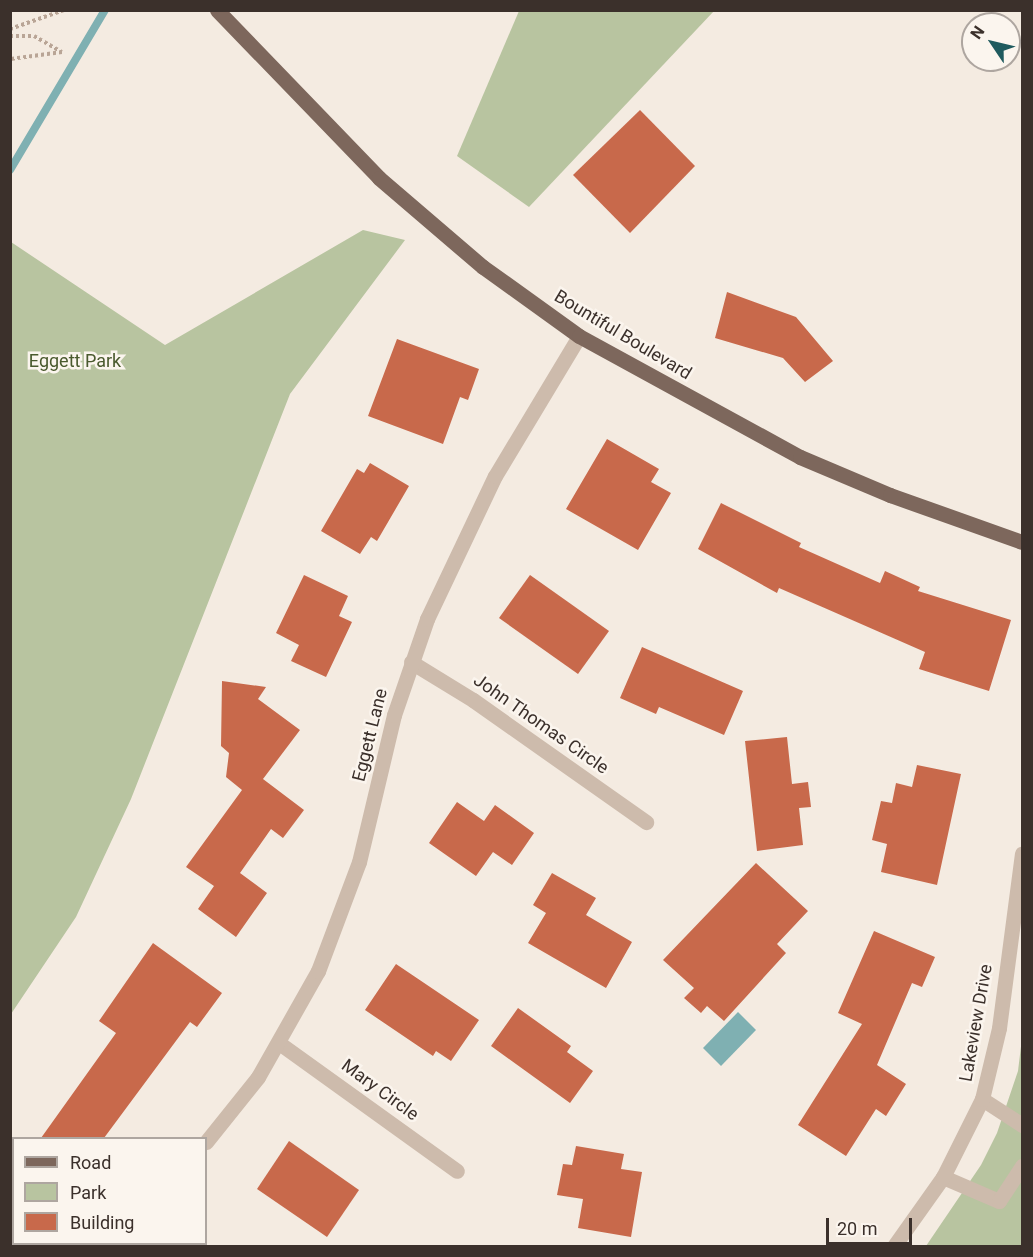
<!DOCTYPE html>
<html>
<head>
<meta charset="utf-8">
<style>
	body { margin:0 }
	#map { position:relative; width:1033px; height:1257px; overflow:hidden; background:#f4ebe1; font-family:Roboto,sans-serif }
	div>[style] { position:absolute }
	[style*='--x'] { left:calc(var(--x)*1px); top:calc(var(--y)*1px); width:calc(var(--w)*1px); rotate:calc(var(--a)*1deg) }
	.green>* { inset:0; background:#b8c4a0 }
	.water>* { inset:0; background:#7fb0b2 }
	.stream>* { height:8px; margin:-4px; padding:0 4px; transform-origin:4px; border-radius:4px; background:#7fb0b2 }
	.building>* { inset:0; background:#c8694b }
	.path>* { height:4px; margin-top:-2px; transform-origin:0; background:repeating-linear-gradient(90deg,#b9a596 0 3px,transparent 0 6px) }
	.minor>* { height:15px; margin:-7.5px; padding:0 7.5px; transform-origin:7.5px; border-radius:7.5px; background:#cdbbac }
	.major>* { height:15px; margin:-7.5px; padding:0 7.5px; transform-origin:7.5px; border-radius:7.5px; background:#7d675c }
	span { translate:-50% -50%; white-space:nowrap; text-align:center; line-height:1.15; -webkit-text-stroke:5px #fbf5ee; paint-order:stroke }
	.street-label { font-size:18px; color:#3b302b }
	.park-label { font-size:18px; color:#4a5a2e }
	.frame { position:absolute; inset:0; border:12px solid #3b302b; pointer-events:none }
	.legend { position:absolute; left:12px; top:1137px; width:195px; height:108px; box-sizing:border-box; background:#fbf5ee; border:2px solid #aea6a0; margin:0; padding:8px 10px; list-style:none; font-size:18px; color:#3b302b }
	.legend li { display:flex; align-items:center; gap:12px; height:30px }
	.legend b { width:30px; border:2px solid #aea6a0 }
	.north { position:absolute; left:961px; top:12px; width:60px; height:60px; box-sizing:border-box; background:#fbf5ee; border:2px solid #aea6a0; border-radius:50%; rotate:305deg; font-size:16px; font-weight:700; line-height:24px; text-align:center; color:#3b302b }
	.north::after { content:''; display:block; margin:auto; width:21px; height:27px; background:#1f5a5e; clip-path:polygon(50% 0,100% 100%,50% 72%,0 100%) }
	.scale { position:absolute; left:826px; top:1218px; width:86px; height:27px; box-sizing:border-box; border:3px solid #3b302b; border-top:0; padding-left:8px; font-size:18px; line-height:21px; white-space:nowrap; color:#3b302b; -webkit-text-stroke:4px #fbf5ee; paint-order:stroke }
</style>
</head>
<body>
<div id="map">
	<div class="green">
		<i style="clip-path:polygon(519px 11px,714px 11px,529px 207px,457px 156px)"></i>
		<i style="clip-path:polygon(363px 230px,405px 240px,290px 394px,131px 799px,76px 917px,11px 1014px,11px 242px,165px 345px)"></i>
		<i style="clip-path:polygon(1022px 1038px,1022px 1246px,926px 1246px,981px 1165px,997px 1133px,1018px 1071px)"></i>
	</div>
	<div class="water">
		<i style="clip-path:polygon(738px 1012px,756px 1030px,721px 1066px,703px 1048px)"></i>
	</div>
	<div class="stream">
		<i style="--x:10;--y:170;--w:186;--a:-59.3"></i>
	</div>
	<div class="building">
		<i style="clip-path:polygon(640px 110px,695px 166px,630px 233px,573px 175px)"></i>
		<i style="clip-path:polygon(727px 292px,796px 317px,833px 361px,805px 382px,783px 358px,715px 338px)"></i>
		<i style="clip-path:polygon(397px 339px,479px 369px,468px 400px,460px 397px,443px 444px,368px 416px)"></i>
		<i style="clip-path:polygon(607px 439px,659px 469px,651px 482px,671px 493px,638px 550px,566px 509px)"></i>
		<i style="clip-path:polygon(370px 463px,409px 486px,377px 541px,371px 537px,360px 554px,321px 531px,357px 469px,364px 473px)"></i>
		<i style="clip-path:polygon(721px 503px,801px 543px,799px 547px,880px 583px,885px 571px,920px 587px,918px 591px,1011px 620px,989px 691px,919px 669px,925px 652px,779px 588px,777px 593px,698px 549px)"></i>
		<i style="clip-path:polygon(304px 575px,348px 596px,339px 616px,352px 622px,326px 677px,291px 661px,299px 645px,276px 633px)"></i>
		<i style="clip-path:polygon(530px 575px,609px 631px,578px 674px,499px 618px)"></i>
		<i style="clip-path:polygon(642px 647px,743px 691px,724px 735px,659px 707px,656px 714px,620px 698px)"></i>
		<i style="clip-path:polygon(222px 681px,266px 687px,258px 699px,300px 730px,263px 779px,304px 810px,283px 838px,271px 829px,240px 873px,267px 893px,236px 937px,198px 909px,214px 886px,186px 867px,242px 790px,226px 777px,229px 753px,221px 746px)"></i>
		<i style="clip-path:polygon(787px 737px,792px 784px,808px 782px,811px 807px,799px 808px,803px 845px,757px 851px,745px 741px)"></i>
		<i style="clip-path:polygon(917px 765px,961px 774px,937px 885px,881px 872px,887px 844px,872px 840px,881px 801px,892px 803px,896px 783px,912px 787px)"></i>
		<i style="clip-path:polygon(457px 802px,484px 821px,495px 805px,534px 833px,512px 865px,493px 852px,476px 876px,429px 843px)"></i>
		<i style="clip-path:polygon(756px 863px,808px 911px,777px 944px,786px 953px,724px 1021px,707px 1006px,701px 1013px,684px 998px,694px 988px,663px 960px)"></i>
		<i style="clip-path:polygon(552px 873px,596px 898px,586px 915px,632px 942px,606px 988px,528px 943px,546px 913px,533px 905px)"></i>
		<i style="clip-path:polygon(874px 931px,935px 957px,922px 987px,912px 983px,877px 1065px,906px 1084px,886px 1116px,876px 1109px,846px 1156px,798px 1125px,862px 1024px,838px 1013px)"></i>
		<i style="clip-path:polygon(153px 943px,222px 993px,197px 1027px,190px 1022px,104px 1138px,41px 1138px,116px 1033px,99px 1021px)"></i>
		<i style="clip-path:polygon(396px 964px,479px 1020px,451px 1061px,436px 1051px,433px 1056px,365px 1010px)"></i>
		<i style="clip-path:polygon(518px 1008px,571px 1046px,567px 1052px,593px 1071px,570px 1103px,491px 1046px)"></i>
		<i style="clip-path:polygon(289px 1141px,359px 1190px,327px 1237px,257px 1189px)"></i>
		<i style="clip-path:polygon(576px 1146px,624px 1154px,621px 1169px,642px 1172px,631px 1237px,578px 1228px,583px 1199px,557px 1195px,563px 1164px,572px 1165px)"></i>
	</div>
	<div class="path">
		<i style="--x:10;--y:29;--w:57;--a:-19.4"></i>
		<i style="--x:10;--y:36;--w:24;--a:0"></i>
		<i style="--x:34;--y:36;--w:32;--a:30"></i>
		<i style="--x:62;--y:52;--w:52;--a:172.3"></i>
	</div>
	<div class="minor">
		<i style="--x:411;--y:662;--w:73;--a:31.5"></i>
		<i style="--x:473;--y:700;--w:212;--a:35.2"></i>
		<i style="--x:279;--y:1043;--w:219;--a:35.7"></i>
		<i style="--x:982;--y:1099;--w:48;--a:33"></i>
		<i style="--x:206;--y:1142;--w:83;--a:-51.3"></i>
		<i style="--x:258;--y:1077;--w:122;--a:-60.5"></i>
		<i style="--x:318;--y:971;--w:116;--a:-69.4"></i>
		<i style="--x:359;--y:862;--w:151;--a:-76.6"></i>
		<i style="--x:394;--y:715;--w:102;--a:-71"></i>
		<i style="--x:427;--y:619;--w:158;--a:-64.6"></i>
		<i style="--x:495;--y:476;--w:163;--a:-59"></i>
		<i style="--x:943;--y:1177;--w:61;--a:23.2"></i>
		<i style="--x:999;--y:1201;--w:42;--a:-56.7"></i>
		<i style="--x:115;--y:1246;--w:3;--a:-45"></i>
		<i style="--x:894;--y:1246;--w:85;--a:-54.6"></i>
		<i style="--x:943;--y:1177;--w:87;--a:-63.4"></i>
		<i style="--x:982;--y:1099;--w:73;--a:-76.5"></i>
		<i style="--x:999;--y:1028;--w:176;--a:-82.5"></i>
	</div>
	<div class="major">
		<i style="--x:217;--y:10;--w:233;--a:46"></i>
		<i style="--x:379;--y:178;--w:137;--a:40.6"></i>
		<i style="--x:483;--y:267;--w:118;--a:35.7"></i>
		<i style="--x:579;--y:336;--w:252;--a:28.7"></i>
		<i style="--x:800;--y:457;--w:98;--a:22.9"></i>
		<i style="--x:890;--y:495;--w:140;--a:19.6"></i>
	</div>
	<div class="street-label">
		<span style="left:623px;top:335px;rotate:31deg">Bountiful Boulevard</span>
		<span style="left:541px;top:724px;rotate:35deg">John Thomas Circle</span>
		<span style="left:370px;top:735px;rotate:-76deg">Eggett Lane</span>
		<span style="left:976px;top:1023px;rotate:-80deg">Lakeview Drive</span>
		<span style="left:380px;top:1090px;rotate:36deg">Mary Circle</span>
	</div>
	<div class="park-label">
		<span style="left:75px;top:361px">Eggett Park</span>
	</div>
	<div class="frame"></div>
	<ul class="legend">
	<li><b style="height:8px;background:#7d675c"></b>Road</li>
	<li><b style="height:16px;background:#b8c4a0"></b>Park</li>
	<li><b style="height:16px;background:#c8694b"></b>Building</li>
	</ul>
	<div class="north">N</div>
	<div class="scale">20 m</div>
</div>
</body>
</html>
